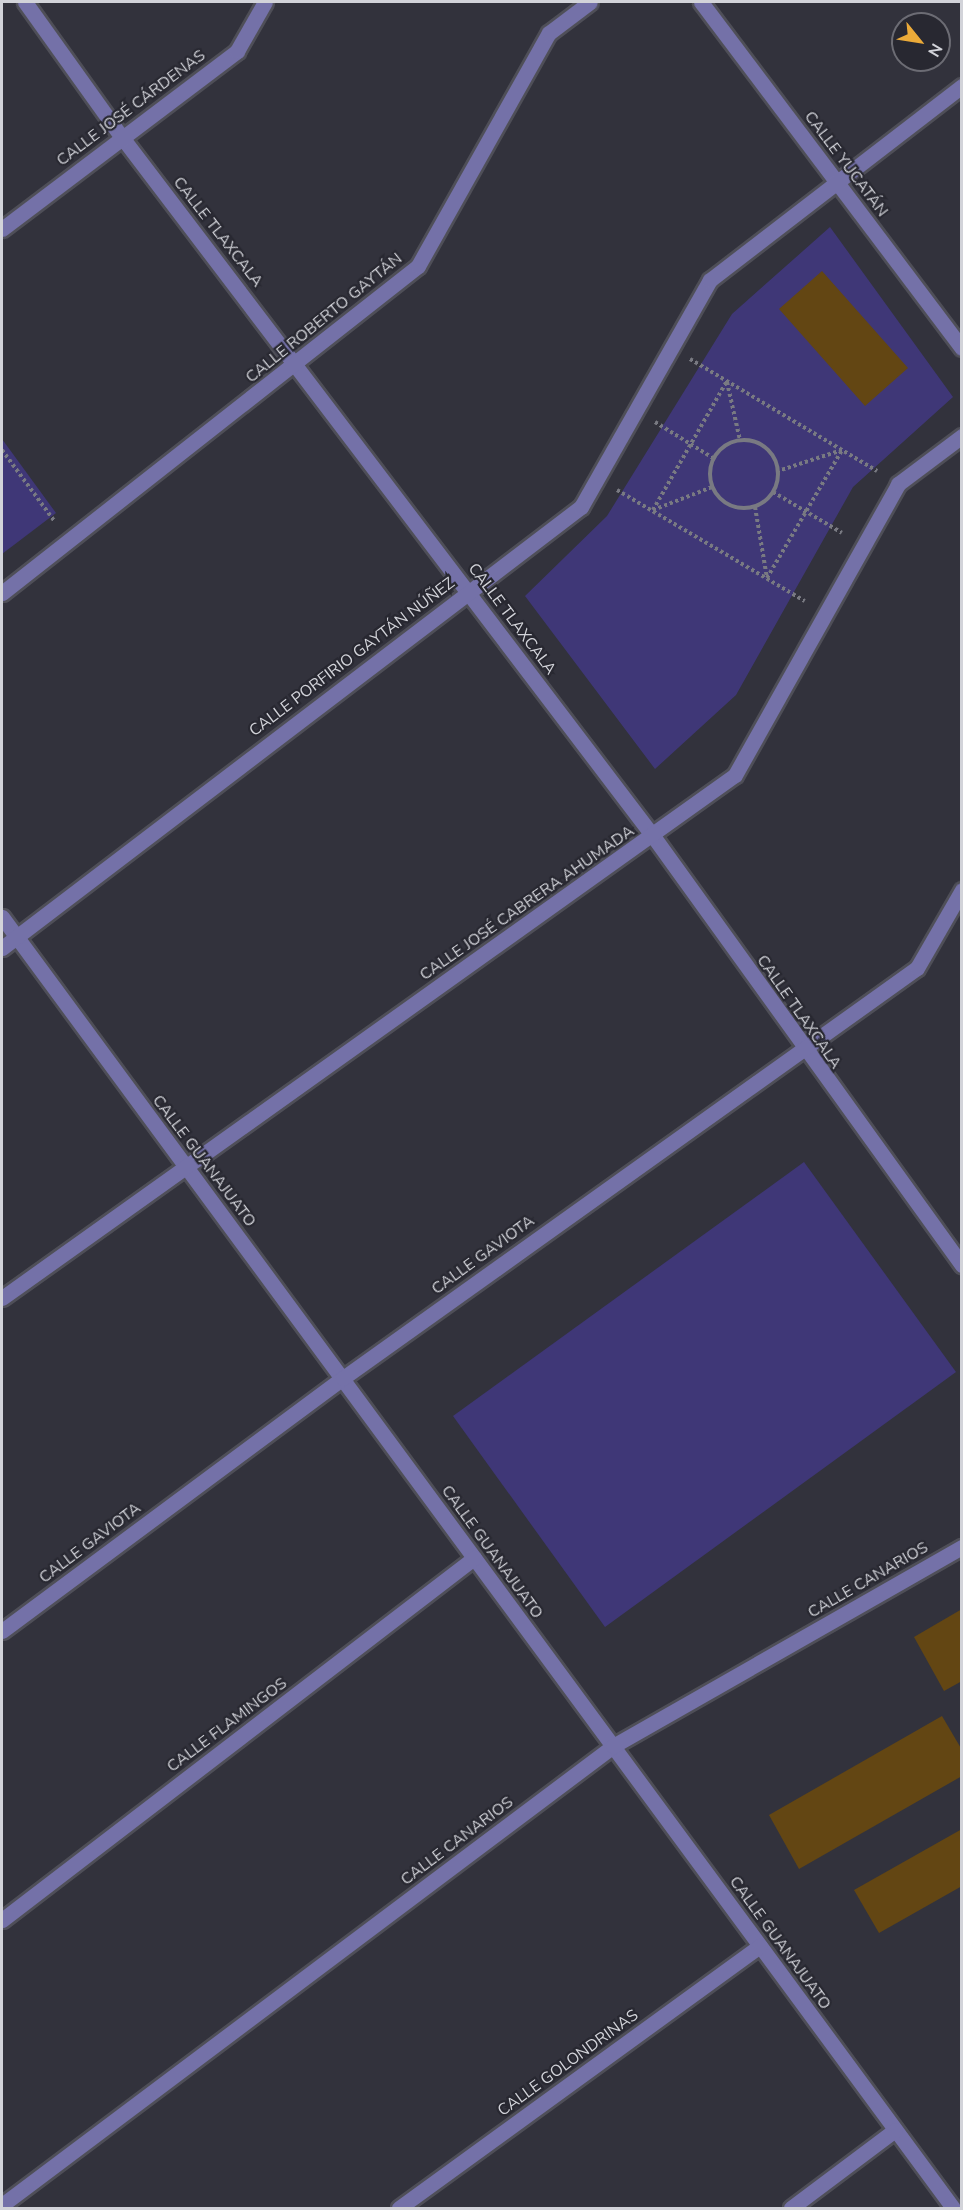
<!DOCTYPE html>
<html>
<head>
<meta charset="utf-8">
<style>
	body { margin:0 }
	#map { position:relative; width:963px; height:2210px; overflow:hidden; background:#32323c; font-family:"Nunito Sans",sans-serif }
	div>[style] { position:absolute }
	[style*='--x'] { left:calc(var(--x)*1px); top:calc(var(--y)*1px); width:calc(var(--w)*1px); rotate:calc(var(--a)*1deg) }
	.green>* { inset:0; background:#3f3777 }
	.building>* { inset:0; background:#634613 }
	.path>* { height:4px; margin-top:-2px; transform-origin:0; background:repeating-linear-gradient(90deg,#797a82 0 3px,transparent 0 6px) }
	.path>.ring { margin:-2px; padding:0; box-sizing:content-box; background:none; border:4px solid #797a82; border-radius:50% }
	.roads { filter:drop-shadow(2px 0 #4f4f58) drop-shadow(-2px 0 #4f4f58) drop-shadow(0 2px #4f4f58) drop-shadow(0 -2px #4f4f58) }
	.minor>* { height:15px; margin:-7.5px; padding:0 7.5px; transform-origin:7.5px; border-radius:7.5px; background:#7471a8 }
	span { translate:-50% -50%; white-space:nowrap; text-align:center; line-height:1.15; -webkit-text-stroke:4.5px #282831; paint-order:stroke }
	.street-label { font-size:16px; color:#d2d3d9 }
	.frame { position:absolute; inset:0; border:3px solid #d2d3d9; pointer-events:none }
	.north { position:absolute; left:891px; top:12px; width:60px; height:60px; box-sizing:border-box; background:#282831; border:2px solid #6c6c74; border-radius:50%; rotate:120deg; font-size:16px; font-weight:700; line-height:24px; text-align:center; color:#d2d3d9 }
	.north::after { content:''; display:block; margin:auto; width:21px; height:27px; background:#ebaa39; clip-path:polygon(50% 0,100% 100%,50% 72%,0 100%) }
</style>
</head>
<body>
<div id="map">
	<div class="green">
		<i style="clip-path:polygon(830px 227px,953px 397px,853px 487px,736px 695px,655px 769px,525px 596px,607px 516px,732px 314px)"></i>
		<i style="clip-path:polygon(2px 439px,56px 513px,2px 554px)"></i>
		<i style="clip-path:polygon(804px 1162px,956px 1372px,605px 1627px,453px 1416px)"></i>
	</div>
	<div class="building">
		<i style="clip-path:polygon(822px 271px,908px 368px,865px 406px,779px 309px)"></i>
		<i style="clip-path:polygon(962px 1609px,962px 1681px,944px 1691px,914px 1637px)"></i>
		<i style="clip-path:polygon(942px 1716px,962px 1750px,962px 1776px,799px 1869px,769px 1815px)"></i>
		<i style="clip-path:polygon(962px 1829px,962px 1886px,879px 1933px,854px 1890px)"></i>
	</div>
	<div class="path">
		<i style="--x:690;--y:359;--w:218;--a:30.9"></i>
		<i style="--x:727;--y:382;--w:59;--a:77.4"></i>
		<i style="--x:655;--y:422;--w:68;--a:31.8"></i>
		<i class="ring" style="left:710px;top:440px;width:64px;height:64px"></i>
		<i style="--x:2;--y:450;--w:89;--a:53.6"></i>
		<i style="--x:617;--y:490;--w:218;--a:30.6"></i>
		<i style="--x:773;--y:492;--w:80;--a:30.7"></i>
		<i style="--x:755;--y:507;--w:72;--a:80.4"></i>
		<i style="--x:653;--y:510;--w:149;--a:-60.2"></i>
		<i style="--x:653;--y:510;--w:63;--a:-21.3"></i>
		<i style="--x:767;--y:578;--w:148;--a:-59.6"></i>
		<i style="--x:842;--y:450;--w:67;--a:161.8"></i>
	</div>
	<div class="roads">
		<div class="minor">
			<i style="--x:25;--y:2;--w:165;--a:54.4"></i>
			<i style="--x:121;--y:136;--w:879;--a:52.77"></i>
			<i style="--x:653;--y:836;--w:529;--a:54.24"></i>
			<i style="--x:701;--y:2;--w:433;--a:53"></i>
			<i style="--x:2;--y:229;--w:295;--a:-37.1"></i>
			<i style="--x:237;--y:51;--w:56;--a:-60.3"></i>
			<i style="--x:2;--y:593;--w:529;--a:-38.17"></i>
			<i style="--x:418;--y:266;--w:267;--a:-60.7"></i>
			<i style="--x:549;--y:33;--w:51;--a:-37.1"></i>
			<i style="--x:2;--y:917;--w:1603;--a:53.62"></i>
			<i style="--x:2;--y:948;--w:728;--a:-37.3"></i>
			<i style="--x:581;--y:507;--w:261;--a:-60.4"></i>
			<i style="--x:710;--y:280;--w:318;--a:-37.6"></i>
			<i style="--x:2;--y:1298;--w:900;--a:-35.51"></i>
			<i style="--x:735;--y:775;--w:334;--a:-60.7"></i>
			<i style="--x:898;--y:484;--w:80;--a:-36.9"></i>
			<i style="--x:2;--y:1631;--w:425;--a:-36.6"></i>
			<i style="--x:343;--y:1378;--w:705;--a:-35.54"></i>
			<i style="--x:917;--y:968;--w:90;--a:-60"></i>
			<i style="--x:2;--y:1920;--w:595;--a:-37.49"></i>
			<i style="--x:2;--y:2205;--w:764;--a:-36.91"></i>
			<i style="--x:613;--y:1746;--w:402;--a:-29.7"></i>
			<i style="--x:399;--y:2208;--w:446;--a:-36"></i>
			<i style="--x:791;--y:2208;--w:130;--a:-36.9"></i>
		</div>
	</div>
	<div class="street-label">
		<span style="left:131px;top:108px;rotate:-37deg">CALLE JOSÉ CÁRDENAS</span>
		<span style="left:846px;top:164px;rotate:53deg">CALLE YUCATÁN</span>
		<span style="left:218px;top:232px;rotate:52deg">CALLE TLAXCALA</span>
		<span style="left:324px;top:318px;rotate:-39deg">CALLE ROBERTO GAYTÁN</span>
		<span style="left:512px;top:619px;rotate:53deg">CALLE TLAXCALA</span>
		<span style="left:352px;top:657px;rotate:-37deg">CALLE PORFIRIO GAYTÁN NÚÑEZ</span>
		<span style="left:527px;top:903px;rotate:-35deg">CALLE JOSÉ CABRERA AHUMADA</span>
		<span style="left:799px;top:1012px;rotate:55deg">CALLE TLAXCALA</span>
		<span style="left:204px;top:1161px;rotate:53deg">CALLE GUANAJUATO</span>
		<span style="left:483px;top:1255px;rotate:-36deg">CALLE GAVIOTA</span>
		<span style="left:90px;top:1543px;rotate:-37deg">CALLE GAVIOTA</span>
		<span style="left:492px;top:1552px;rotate:54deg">CALLE GUANAJUATO</span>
		<span style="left:868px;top:1580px;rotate:-30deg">CALLE CANARIOS</span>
		<span style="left:227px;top:1725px;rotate:-37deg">CALLE FLAMINGOS</span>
		<span style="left:457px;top:1841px;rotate:-37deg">CALLE CANARIOS</span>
		<span style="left:780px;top:1943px;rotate:54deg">CALLE GUANAJUATO</span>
		<span style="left:568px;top:2063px;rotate:-36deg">CALLE GOLONDRINAS</span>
	</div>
	<div class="frame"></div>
	<div class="north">N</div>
</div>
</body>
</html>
